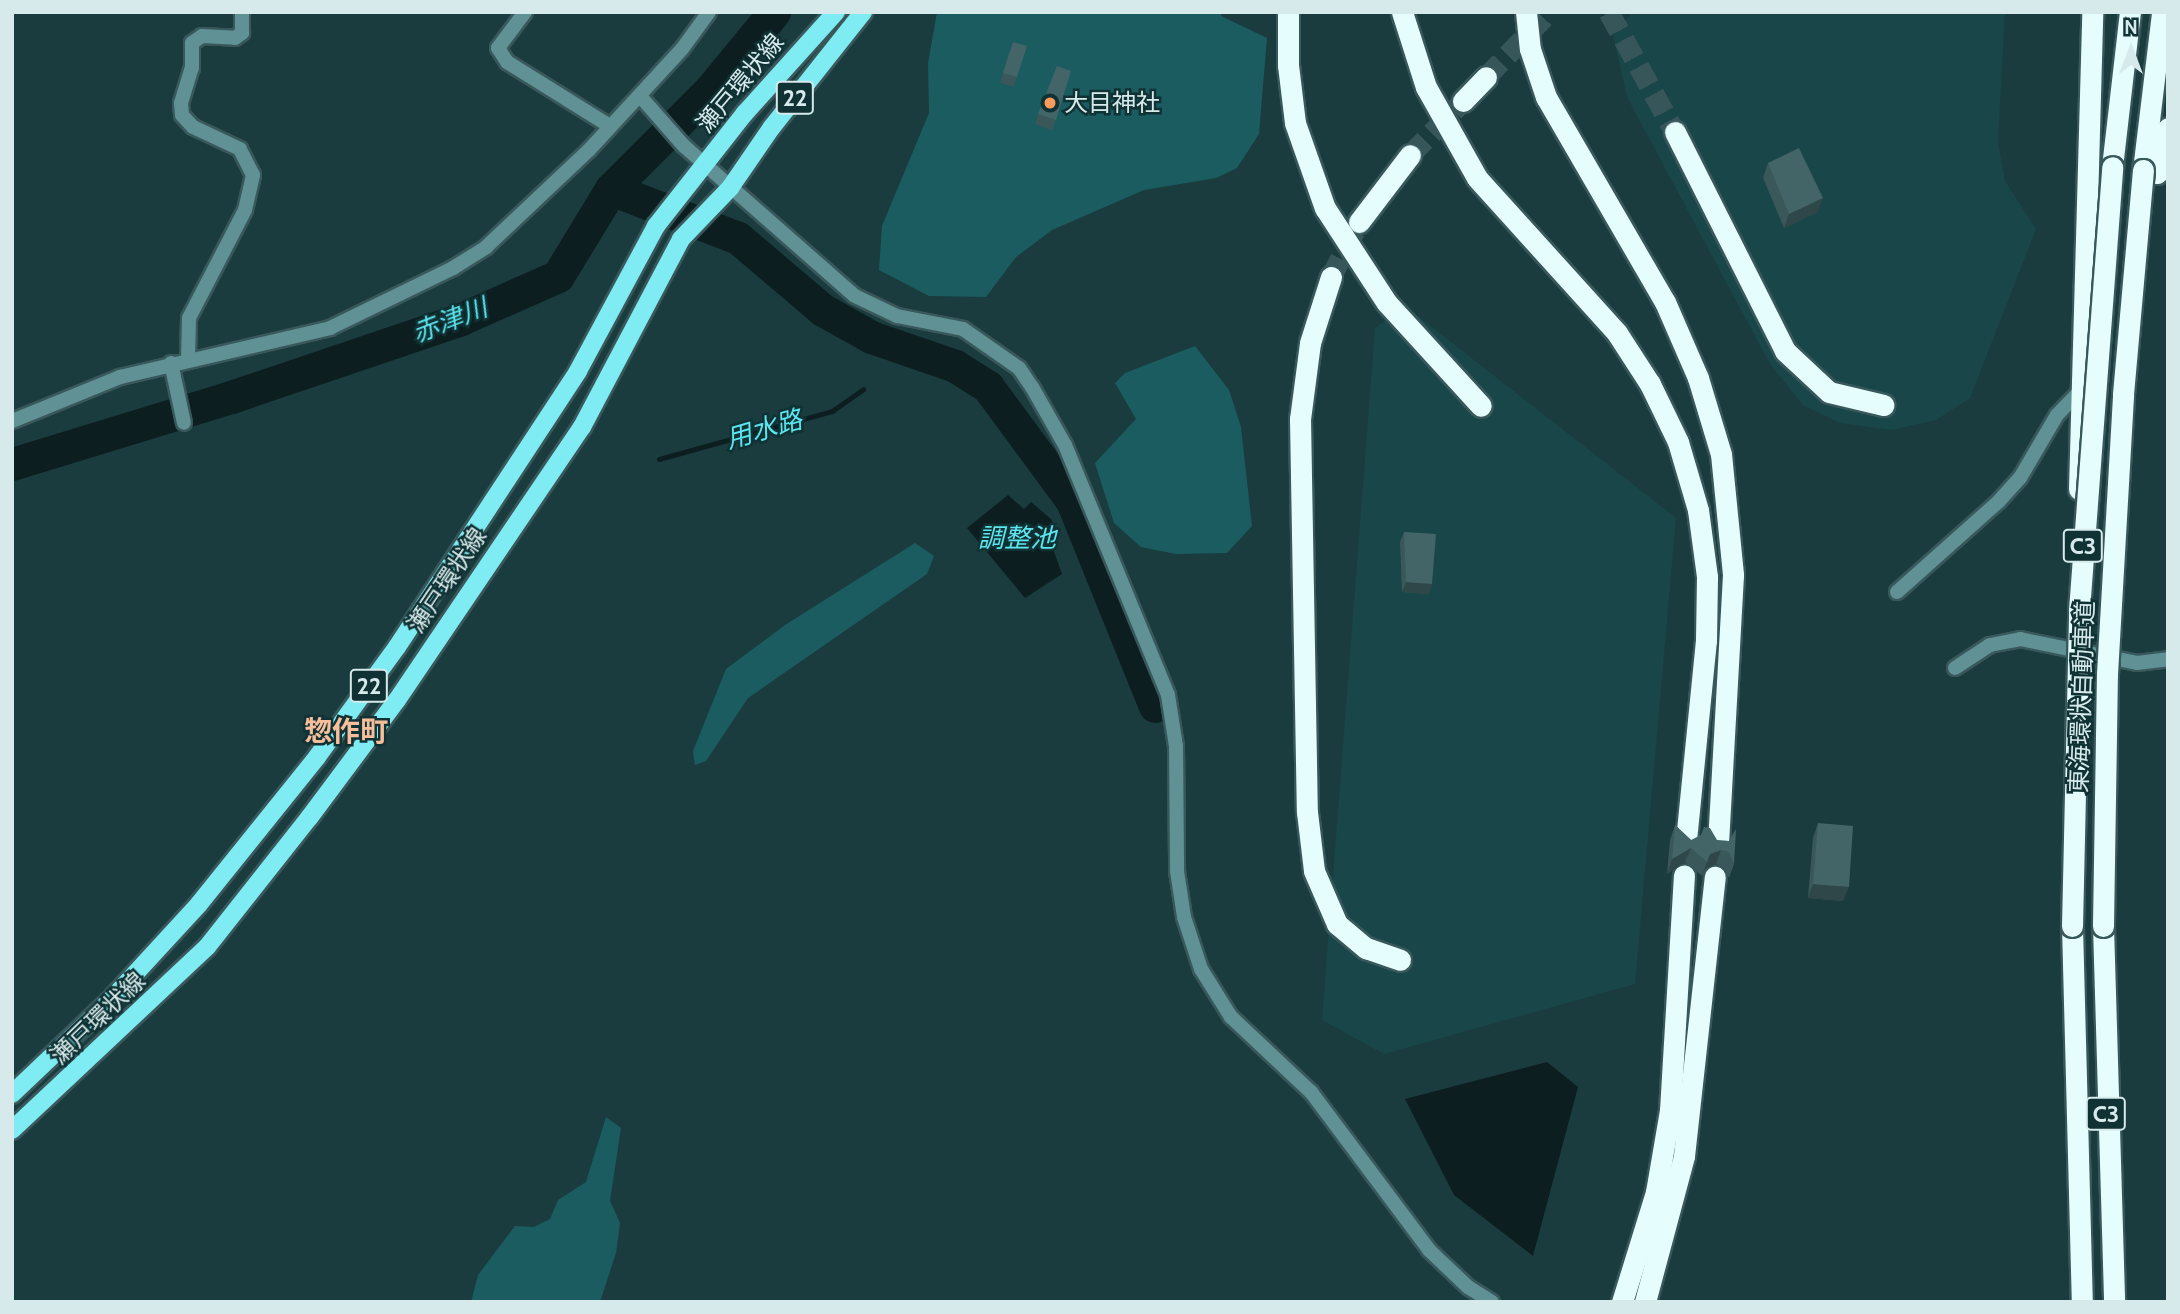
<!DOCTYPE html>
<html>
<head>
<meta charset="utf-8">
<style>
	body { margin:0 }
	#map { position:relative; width:2180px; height:1314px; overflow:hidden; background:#1b3c3f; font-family:Cabin,"Noto Sans JP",sans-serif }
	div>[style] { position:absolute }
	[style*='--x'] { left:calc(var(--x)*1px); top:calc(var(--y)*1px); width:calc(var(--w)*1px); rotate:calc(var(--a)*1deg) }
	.built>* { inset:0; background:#184649 }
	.green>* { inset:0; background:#1a5c60 }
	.water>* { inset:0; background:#0c1e1f }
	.stream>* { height:5px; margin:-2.5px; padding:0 2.5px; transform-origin:2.5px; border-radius:2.5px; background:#0c1e1f }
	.river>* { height:33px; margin:-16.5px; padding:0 16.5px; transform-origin:16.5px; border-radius:16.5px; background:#0c1e1f }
	.highway-tunnel>* { height:21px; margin-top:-10.5px; transform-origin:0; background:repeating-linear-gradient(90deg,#375659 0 21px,transparent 0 31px) }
	.roads { filter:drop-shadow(2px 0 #39585b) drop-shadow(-2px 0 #39585b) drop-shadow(0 2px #39585b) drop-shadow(0 -2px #39585b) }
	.street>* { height:14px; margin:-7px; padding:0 7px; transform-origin:7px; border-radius:7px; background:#5f9195 }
	.primary>* { height:18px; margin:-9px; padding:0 9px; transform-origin:9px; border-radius:9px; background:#7fecf4 }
	.highway>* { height:21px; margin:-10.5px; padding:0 10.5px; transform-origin:10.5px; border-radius:10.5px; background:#e6fdfe }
	.bridges { filter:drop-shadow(2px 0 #39585b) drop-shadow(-2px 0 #39585b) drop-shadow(0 2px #39585b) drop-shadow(0 -2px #39585b) }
	.highway-bridge>* { height:21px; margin:-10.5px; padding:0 10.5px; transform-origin:10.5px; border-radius:10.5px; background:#e6fdfe }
	.wall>* { inset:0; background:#3a5759 }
	.shaded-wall>* { inset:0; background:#2f4748 }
	.building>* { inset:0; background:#436567 }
	.dots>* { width:19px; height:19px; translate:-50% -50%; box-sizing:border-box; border:4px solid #103234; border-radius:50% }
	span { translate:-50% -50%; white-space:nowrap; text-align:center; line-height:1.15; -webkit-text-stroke:5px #103234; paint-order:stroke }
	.shield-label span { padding:2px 5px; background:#103234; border:2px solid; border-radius:5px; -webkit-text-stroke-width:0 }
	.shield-label { font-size:23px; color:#d7eaeb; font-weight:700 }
	.street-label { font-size:24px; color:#d7eaeb }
	.poi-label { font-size:24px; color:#d7eaeb }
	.left { translate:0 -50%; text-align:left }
	.water-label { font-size:26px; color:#5be5ef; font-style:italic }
	.quarter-label { font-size:28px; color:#f7be9c; font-weight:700 }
	.frame { position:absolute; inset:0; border:14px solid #d7eaeb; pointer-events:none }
	.north { position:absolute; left:2096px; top:14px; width:70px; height:70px; -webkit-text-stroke:5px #103234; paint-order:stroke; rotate:0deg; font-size:19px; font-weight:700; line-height:28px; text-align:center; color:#d7eaeb }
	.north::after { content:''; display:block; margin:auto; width:24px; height:32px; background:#d7eaeb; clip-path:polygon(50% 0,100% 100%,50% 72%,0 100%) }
</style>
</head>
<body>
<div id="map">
	<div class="built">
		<i style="clip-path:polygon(1633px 12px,2005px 12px,1998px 142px,2005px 181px,2036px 229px,1970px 398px,1936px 420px,1891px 430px,1841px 423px,1804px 406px,1770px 364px,1627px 97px,1613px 35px)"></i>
		<i style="clip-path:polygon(1405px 306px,1676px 518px,1635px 984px,1384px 1054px,1322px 1020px,1375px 328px)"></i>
	</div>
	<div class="green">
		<i style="clip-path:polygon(937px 12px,1222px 12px,1221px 16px,1267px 38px,1259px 134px,1237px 168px,1216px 178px,1144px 190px,1052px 230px,1016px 257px,986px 297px,929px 296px,879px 270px,882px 226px,929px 113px,928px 63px)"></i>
		<i style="clip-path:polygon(1195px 346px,1229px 390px,1241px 427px,1252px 526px,1227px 553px,1176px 554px,1141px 547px,1114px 523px,1095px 463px,1136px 419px,1115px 383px,1125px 373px)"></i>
		<i style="clip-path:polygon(915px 543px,934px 556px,927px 574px,748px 698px,706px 761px,695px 765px,693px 751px,726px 669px,785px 625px)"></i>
		<i style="clip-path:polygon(606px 1117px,621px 1128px,610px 1201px,620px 1223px,616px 1253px,600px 1302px,471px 1302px,478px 1275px,515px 1226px,534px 1227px,550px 1219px,558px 1200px,586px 1182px)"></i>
	</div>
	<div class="water">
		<i style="clip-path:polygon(1008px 495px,1024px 509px,1031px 502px,1051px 519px,1056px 531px,1048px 535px,1062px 574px,1025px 598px,967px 528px)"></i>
		<i style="clip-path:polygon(1547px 1062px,1578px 1087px,1533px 1256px,1454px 1195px,1405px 1099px)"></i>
	</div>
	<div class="stream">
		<i style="--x:659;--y:459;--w:180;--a:-15.5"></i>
		<i style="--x:832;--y:411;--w:38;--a:-35"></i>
	</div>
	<div class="river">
		<i style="--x:611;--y:189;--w:136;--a:21.1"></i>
		<i style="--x:738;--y:238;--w:111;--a:40.3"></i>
		<i style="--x:823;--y:310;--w:55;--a:29.4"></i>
		<i style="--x:871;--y:337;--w:89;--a:19"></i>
		<i style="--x:955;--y:366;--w:39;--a:32"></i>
		<i style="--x:988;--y:387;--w:142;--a:53.6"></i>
		<i style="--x:1072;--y:501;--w:221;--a:68"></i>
		<i style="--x:12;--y:464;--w:229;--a:-17"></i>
		<i style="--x:231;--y:397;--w:243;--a:-18.7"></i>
		<i style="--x:461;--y:319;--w:106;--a:-23.9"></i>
		<i style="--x:558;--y:276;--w:102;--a:-58.7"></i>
		<i style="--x:611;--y:189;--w:140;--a:-45"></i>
		<i style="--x:710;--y:90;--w:101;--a:-50.6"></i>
	</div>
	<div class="highway-tunnel">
		<i style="--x:1609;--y:12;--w:137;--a:61.2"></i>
		<i style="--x:1486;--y:77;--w:91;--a:-45.9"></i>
		<i style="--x:1410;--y:155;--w:76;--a:-45.5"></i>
		<i style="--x:1331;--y:277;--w:62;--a:-63"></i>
	</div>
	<div class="roads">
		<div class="street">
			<i style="--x:525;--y:12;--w:45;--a:126.9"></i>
			<i style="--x:498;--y:48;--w:17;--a:57"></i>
			<i style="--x:507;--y:62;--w:121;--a:31.9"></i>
			<i style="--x:640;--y:96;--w:67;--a:48.7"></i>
			<i style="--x:684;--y:146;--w:227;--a:41.3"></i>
			<i style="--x:855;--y:296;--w:47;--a:25.5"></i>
			<i style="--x:897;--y:316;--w:67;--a:11.1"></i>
			<i style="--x:963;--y:329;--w:68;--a:34.9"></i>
			<i style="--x:1019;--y:368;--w:23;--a:56"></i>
			<i style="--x:1032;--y:387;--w:67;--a:60.4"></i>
			<i style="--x:1065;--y:445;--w:270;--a:67.6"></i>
			<i style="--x:1168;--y:695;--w:52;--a:81.1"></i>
			<i style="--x:1176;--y:746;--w:125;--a:89.5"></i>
			<i style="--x:1177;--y:871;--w:47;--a:81.3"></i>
			<i style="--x:1184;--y:917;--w:55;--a:71.9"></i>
			<i style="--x:1201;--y:969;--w:57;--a:58"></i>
			<i style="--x:1231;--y:1017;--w:110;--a:43.2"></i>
			<i style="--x:1311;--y:1092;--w:197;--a:53.2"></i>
			<i style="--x:1429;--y:1250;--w:54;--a:43.5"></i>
			<i style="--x:1468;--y:1287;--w:28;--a:32"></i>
			<i style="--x:188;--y:359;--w:41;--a:-88.6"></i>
			<i style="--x:189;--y:318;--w:122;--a:-62.6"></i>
			<i style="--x:245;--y:210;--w:36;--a:-77"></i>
			<i style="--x:253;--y:175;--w:29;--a:-117"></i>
			<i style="--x:240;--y:149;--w:52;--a:-154.9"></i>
			<i style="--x:193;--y:127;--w:16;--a:-133"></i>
			<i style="--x:182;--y:115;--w:12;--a:-95"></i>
			<i style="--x:181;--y:103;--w:37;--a:-73"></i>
			<i style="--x:192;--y:68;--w:25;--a:-90"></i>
			<i style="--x:192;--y:43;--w:12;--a:-35"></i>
			<i style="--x:202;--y:36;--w:33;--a:3"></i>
			<i style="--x:235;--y:38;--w:9;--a:-36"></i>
			<i style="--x:242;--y:33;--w:21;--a:-90"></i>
			<i style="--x:171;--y:363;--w:61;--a:77.8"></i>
			<i style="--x:12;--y:421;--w:117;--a:-22.2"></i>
			<i style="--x:120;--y:377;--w:216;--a:-13.1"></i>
			<i style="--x:330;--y:328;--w:137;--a:-26"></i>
			<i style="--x:453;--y:268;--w:39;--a:-32"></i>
			<i style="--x:486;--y:247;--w:141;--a:-43.3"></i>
			<i style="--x:589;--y:150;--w:137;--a:-47.4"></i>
			<i style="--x:682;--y:49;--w:46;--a:-53.9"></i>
			<i style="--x:1897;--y:592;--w:137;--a:-41.7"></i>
			<i style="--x:1999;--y:501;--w:31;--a:-48"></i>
			<i style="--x:2020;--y:478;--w:73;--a:-59.6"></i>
			<i style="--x:2057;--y:415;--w:33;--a:-46"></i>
			<i style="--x:1955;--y:668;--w:42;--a:-33.3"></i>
			<i style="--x:1990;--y:645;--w:31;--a:-11"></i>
			<i style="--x:2020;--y:639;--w:119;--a:11.6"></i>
			<i style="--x:2137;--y:663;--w:31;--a:-7"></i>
		</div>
		<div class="primary">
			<i style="--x:12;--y:1094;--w:134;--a:-43.5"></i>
			<i style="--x:109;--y:1002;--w:133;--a:-47.4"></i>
			<i style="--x:199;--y:904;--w:189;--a:-51.2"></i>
			<i style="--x:317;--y:757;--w:136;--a:-54"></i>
			<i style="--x:397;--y:647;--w:330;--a:-56.7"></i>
			<i style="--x:578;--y:371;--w:165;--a:-61.7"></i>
			<i style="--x:656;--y:226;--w:144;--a:-51.8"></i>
			<i style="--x:745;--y:113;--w:136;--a:-48"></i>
			<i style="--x:12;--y:1130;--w:267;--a:-43.2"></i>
			<i style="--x:207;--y:947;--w:164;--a:-51.7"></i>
			<i style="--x:309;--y:818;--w:147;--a:-53.3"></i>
			<i style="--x:397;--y:700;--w:330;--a:-55.9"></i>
			<i style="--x:582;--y:427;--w:212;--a:-62.2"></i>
			<i style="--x:681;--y:239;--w:71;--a:-46.1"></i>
			<i style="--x:730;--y:188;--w:74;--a:-55.5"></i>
			<i style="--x:772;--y:127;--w:147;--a:-51.6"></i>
		</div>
		<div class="highway">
			<i style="--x:1288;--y:12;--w:53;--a:90"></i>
			<i style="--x:1288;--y:65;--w:58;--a:83.1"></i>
			<i style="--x:1295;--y:123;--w:90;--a:70.6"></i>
			<i style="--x:1325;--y:208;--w:113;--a:56.9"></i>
			<i style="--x:1387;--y:303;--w:139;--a:47.6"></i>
			<i style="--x:1402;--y:12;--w:79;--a:72.3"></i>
			<i style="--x:1426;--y:87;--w:104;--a:60.7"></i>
			<i style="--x:1477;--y:178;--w:209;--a:47.9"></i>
			<i style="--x:1617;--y:333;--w:61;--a:57.1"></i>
			<i style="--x:1650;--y:384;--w:64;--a:64.2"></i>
			<i style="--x:1678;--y:442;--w:71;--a:73.6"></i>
			<i style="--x:1698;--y:510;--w:68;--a:82.3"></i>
			<i style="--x:1707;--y:577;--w:63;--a:90.9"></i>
			<i style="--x:1706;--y:640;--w:202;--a:95.7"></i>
			<i style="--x:1526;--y:12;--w:37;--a:84"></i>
			<i style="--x:1530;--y:49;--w:51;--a:71.6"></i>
			<i style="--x:1546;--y:97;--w:237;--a:59.9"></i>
			<i style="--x:1665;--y:302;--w:83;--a:66.5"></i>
			<i style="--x:1698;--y:378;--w:79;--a:73.2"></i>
			<i style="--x:1721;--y:454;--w:122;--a:84.3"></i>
			<i style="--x:1733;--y:575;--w:268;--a:93.2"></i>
			<i style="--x:1463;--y:101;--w:33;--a:-46"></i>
			<i style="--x:1675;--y:132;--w:245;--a:63.3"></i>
			<i style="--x:1785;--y:351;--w:60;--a:43"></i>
			<i style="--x:1829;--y:392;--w:56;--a:13.5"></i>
			<i style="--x:2112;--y:167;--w:156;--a:-83.4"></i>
			<i style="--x:2143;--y:170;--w:159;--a:-83.1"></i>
			<i style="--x:2157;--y:173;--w:46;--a:-76.3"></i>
			<i style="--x:1359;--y:222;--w:84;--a:-52.7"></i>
			<i style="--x:1331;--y:277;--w:69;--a:107.7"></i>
			<i style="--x:1310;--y:343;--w:77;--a:97.5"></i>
			<i style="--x:1300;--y:419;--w:393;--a:89"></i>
			<i style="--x:1307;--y:812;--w:59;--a:83.2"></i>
			<i style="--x:1314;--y:871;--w:58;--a:66.5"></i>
			<i style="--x:1337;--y:924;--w:38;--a:40"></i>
			<i style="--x:1366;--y:948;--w:36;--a:19"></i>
			<i style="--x:2079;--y:489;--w:477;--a:-88.4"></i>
			<i style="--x:2072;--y:926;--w:376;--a:88.5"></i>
			<i style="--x:2103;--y:926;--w:376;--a:88.3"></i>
			<i style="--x:1622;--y:1302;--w:115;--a:-72.8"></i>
			<i style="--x:1656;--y:1192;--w:83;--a:-80.3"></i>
			<i style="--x:1670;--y:1110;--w:235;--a:-86.6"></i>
			<i style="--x:1645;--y:1302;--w:151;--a:-75"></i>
			<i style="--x:1684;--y:1156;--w:281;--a:-83.7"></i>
		</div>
	</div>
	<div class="bridges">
		<div class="highway-bridge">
			<i style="--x:2072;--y:926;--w:316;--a:-88.7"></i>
			<i style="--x:2079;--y:610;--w:444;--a:-85.7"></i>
			<i style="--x:2103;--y:926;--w:252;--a:-89.1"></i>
			<i style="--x:2107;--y:674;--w:280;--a:-86.7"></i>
			<i style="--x:2123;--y:394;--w:225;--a:-84.9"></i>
		</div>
	</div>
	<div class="wall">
		<i style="clip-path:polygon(1009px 51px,1017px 77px,1014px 87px,1000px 83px)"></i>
		<i style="clip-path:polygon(1038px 114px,1056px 120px,1052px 130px,1035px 124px)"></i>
		<i style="clip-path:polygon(1768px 163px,1818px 212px,1784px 228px,1763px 178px)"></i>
		<i style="clip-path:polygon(1404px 532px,1429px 594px,1402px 592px,1400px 542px)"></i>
		<i style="clip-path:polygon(1818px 823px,1843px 901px,1808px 898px,1813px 838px)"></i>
		<i style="clip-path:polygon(1675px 825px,1691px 840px,1729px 841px,1734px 864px,1729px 878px,1723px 867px,1716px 864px,1705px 869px,1702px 876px,1685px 862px,1667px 874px,1670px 840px)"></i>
	</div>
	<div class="shaded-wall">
		<i style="clip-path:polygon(1823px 198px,1818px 212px,1784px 228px,1789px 214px)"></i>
		<i style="clip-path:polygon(1406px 582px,1432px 584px,1429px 594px,1402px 592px)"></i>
		<i style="clip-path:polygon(1691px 848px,1685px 862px,1667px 874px,1672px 859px)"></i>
		<i style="clip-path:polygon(1721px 850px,1716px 864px,1705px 869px,1702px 876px,1710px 854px)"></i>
		<i style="clip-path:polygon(1813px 884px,1849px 887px,1843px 901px,1808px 898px)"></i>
	</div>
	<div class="building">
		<i style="clip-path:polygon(1013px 42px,1027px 46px,1017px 77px,1003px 73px)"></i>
		<i style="clip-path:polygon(1057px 66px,1071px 71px,1056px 120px,1038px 114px)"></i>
		<i style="clip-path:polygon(1799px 148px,1823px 198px,1789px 214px,1768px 163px)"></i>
		<i style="clip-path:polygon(1404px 532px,1436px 534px,1432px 584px,1406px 582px)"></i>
		<i style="clip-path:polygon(1818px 823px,1853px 826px,1849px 887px,1813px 884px)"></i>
		<i style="clip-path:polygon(1675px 825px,1691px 840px,1701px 835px,1704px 827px,1710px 828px,1717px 840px,1729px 841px,1736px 829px,1734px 864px,1729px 852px,1721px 850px,1710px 854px,1707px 862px,1691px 848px,1672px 859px)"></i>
	</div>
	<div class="dots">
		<i style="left:1050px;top:103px;background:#ff9b5a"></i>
	</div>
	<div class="shield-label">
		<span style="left:795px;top:98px">22</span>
		<span style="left:2083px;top:546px">C3</span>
		<span style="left:369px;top:686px">22</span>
		<span style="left:2106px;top:1114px">C3</span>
	</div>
	<div class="street-label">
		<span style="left:740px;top:83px;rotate:-50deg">瀬戸環状線</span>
		<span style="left:447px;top:580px;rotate:-56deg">瀬戸環状線</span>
		<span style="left:2082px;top:697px;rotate:-88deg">東海環状自動車道</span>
		<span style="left:98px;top:1018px;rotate:-44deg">瀬戸環状線</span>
	</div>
	<div class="poi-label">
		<span class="left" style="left:1064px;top:103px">大目神社</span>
	</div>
	<div class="water-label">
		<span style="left:450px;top:321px;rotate:-21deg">赤津川</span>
		<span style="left:764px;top:430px;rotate:-16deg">用水路</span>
		<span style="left:1017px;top:539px">調整池</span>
	</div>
	<div class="quarter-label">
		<span style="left:346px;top:731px">惣作町</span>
	</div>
	<div class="frame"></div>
	<div class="north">N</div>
</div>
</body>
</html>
